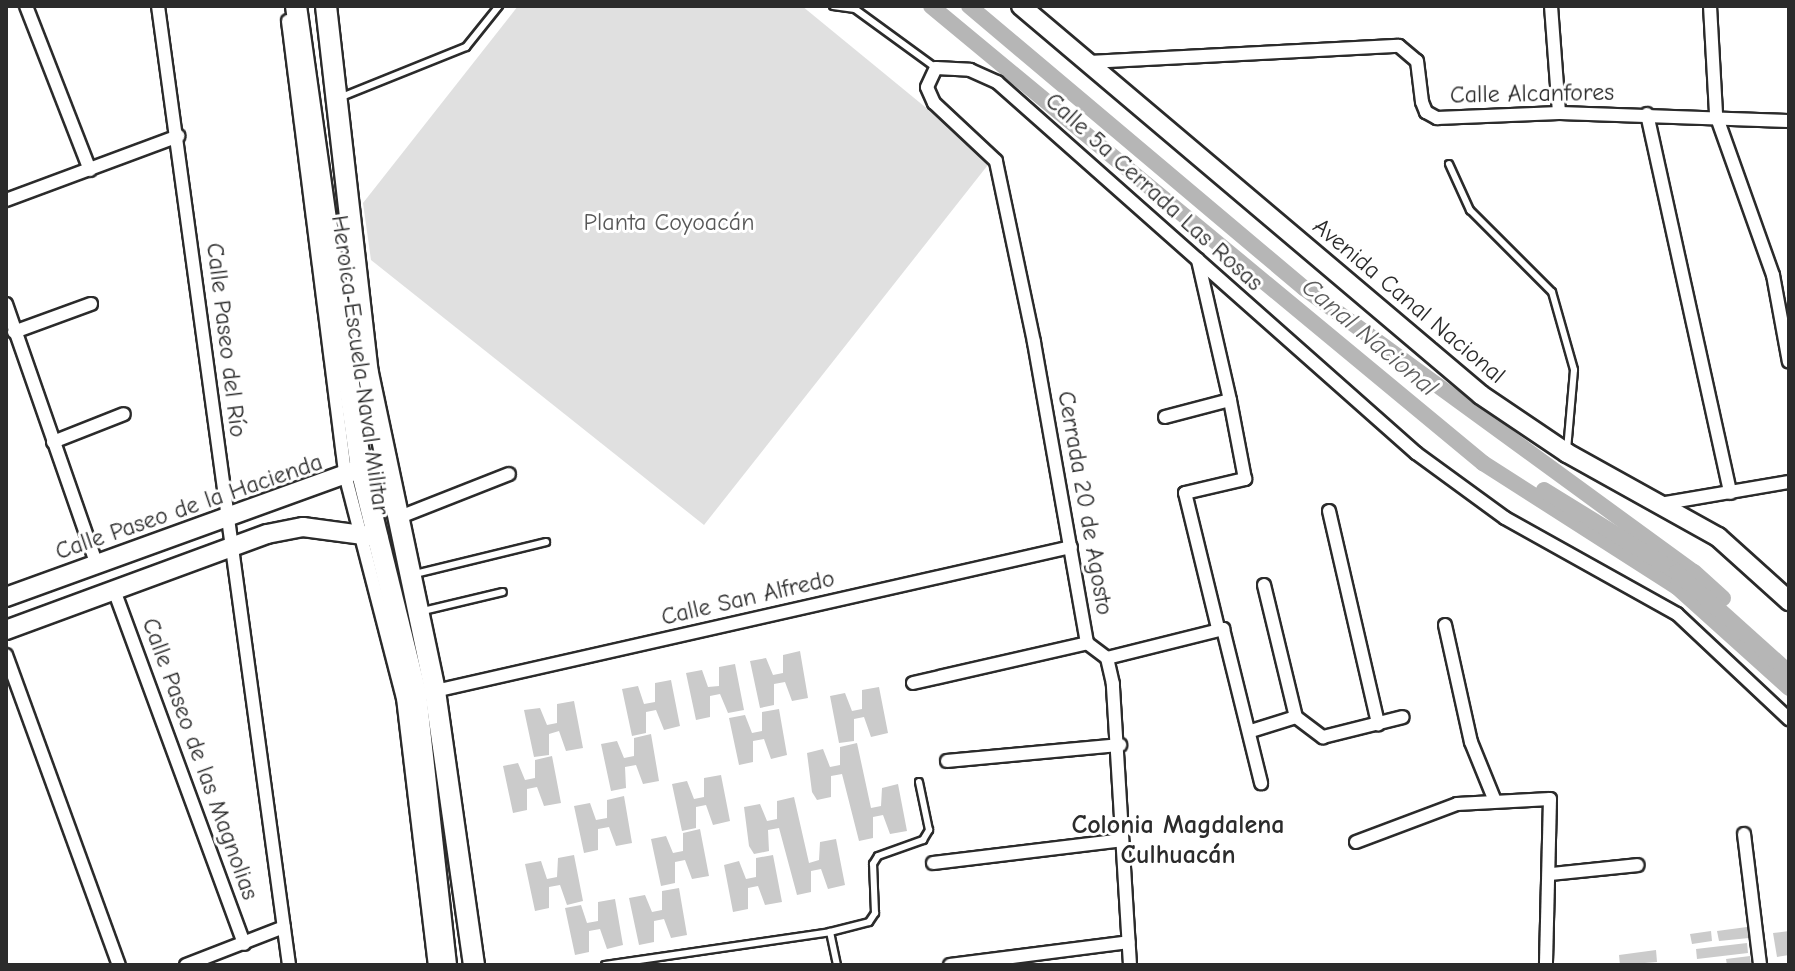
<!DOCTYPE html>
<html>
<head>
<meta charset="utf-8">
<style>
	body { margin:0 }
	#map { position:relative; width:1795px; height:971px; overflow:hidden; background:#fff; font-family:"Comic Neue",sans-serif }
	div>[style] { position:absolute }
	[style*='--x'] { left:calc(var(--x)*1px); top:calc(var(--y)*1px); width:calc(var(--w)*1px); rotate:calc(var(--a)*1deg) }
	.green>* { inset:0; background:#e0e0e0 }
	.canal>* { height:16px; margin:-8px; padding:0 8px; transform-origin:8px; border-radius:8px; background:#b6b6b6 }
	.building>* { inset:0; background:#cbcbcb }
	.roads { filter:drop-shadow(2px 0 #2b2b2b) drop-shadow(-2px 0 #2b2b2b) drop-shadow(0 2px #2b2b2b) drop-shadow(0 -2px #2b2b2b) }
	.lane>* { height:6px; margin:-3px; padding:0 3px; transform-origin:3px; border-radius:3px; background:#fff }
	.street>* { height:12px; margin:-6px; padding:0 6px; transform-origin:6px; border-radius:6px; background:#fff }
	.secondary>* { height:18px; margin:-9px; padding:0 9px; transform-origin:9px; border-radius:9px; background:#fff }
	.primary>* { height:20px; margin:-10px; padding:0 10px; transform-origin:10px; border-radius:10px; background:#fff }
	span { translate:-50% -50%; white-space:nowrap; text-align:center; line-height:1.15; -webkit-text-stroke:6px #fff; paint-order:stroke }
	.street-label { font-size:24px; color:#2b2b2b }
	.park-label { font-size:24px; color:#585858 }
	.water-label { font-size:26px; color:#5c5c5c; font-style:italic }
	.neighbourhood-label { font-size:26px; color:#2b2b2b; font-weight:700 }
	.frame { position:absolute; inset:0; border:8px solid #2b2b2b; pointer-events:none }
</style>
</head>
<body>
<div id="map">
	<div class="green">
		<i style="clip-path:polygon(518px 6px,802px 6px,991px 161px,704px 525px,371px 260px,363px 203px)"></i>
	</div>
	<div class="canal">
		<i style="--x:931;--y:6;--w:717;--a:39.62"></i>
		<i style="--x:1483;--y:463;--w:230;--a:32.6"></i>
		<i style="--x:1677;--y:587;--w:151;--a:42"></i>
		<i style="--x:969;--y:6;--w:438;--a:40.1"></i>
		<i style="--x:1304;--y:288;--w:482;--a:36.1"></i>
		<i style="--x:1694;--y:572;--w:39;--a:42"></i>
		<i style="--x:1544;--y:490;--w:156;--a:31.7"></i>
		<i style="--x:1677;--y:572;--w:145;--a:41.9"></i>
	</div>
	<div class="building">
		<i style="clip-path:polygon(800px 651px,808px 698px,792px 701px,785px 682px,774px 684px,774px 705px,760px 708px,750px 661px,766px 658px,773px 675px,783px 673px,783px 655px)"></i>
		<i style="clip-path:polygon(735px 664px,744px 710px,728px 713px,720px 694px,710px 696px,710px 717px,696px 720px,686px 673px,702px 670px,708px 687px,719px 686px,719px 667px)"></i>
		<i style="clip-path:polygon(671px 680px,680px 726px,664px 730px,656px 710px,646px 712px,646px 733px,632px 736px,622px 689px,638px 686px,644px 704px,655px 702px,655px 683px)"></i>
		<i style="clip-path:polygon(879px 687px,888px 733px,871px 737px,864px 717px,854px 719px,854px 741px,839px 743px,830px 696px,845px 693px,852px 711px,862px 709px,862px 690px)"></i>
		<i style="clip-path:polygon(574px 701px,583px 748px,566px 751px,559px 731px,549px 734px,549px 755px,534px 757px,524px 710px,540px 708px,547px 725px,557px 723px,557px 704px)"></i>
		<i style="clip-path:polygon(779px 709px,787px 755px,771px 759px,764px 739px,753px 741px,753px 762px,739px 765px,729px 718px,745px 715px,752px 733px,762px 731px,762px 712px)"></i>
		<i style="clip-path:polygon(651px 734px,659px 781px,643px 784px,636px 765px,625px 767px,626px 788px,611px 791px,601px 744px,617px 741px,624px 758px,634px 756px,634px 738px)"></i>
		<i style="clip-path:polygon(857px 743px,871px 808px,881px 806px,882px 788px,898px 784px,907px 831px,890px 834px,883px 815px,873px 817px,873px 838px,859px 841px,842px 774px,831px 776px,831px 797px,817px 800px,812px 792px,807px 753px,823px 749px,830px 767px,840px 765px,840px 747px)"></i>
		<i style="clip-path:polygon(552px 756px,561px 803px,544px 806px,537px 787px,527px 789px,527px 810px,513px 813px,503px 766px,518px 763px,525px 780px,535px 778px,535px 760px)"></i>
		<i style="clip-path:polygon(721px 775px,730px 821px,713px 825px,706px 805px,696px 807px,696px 828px,682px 831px,672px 784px,687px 781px,694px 799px,704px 797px,704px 778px)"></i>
		<i style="clip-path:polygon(624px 796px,632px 843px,616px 846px,609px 827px,598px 829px,598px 850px,584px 853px,574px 806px,590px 803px,596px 820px,607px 818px,607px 800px)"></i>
		<i style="clip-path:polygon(794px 797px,809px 863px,819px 860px,820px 842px,836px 839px,845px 885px,828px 889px,821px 869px,811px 871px,811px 892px,797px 895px,779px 828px,768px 830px,769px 851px,754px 854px,749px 846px,744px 807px,760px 804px,767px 821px,777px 819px,777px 801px)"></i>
		<i style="clip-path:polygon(700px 829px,709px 876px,692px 879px,685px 860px,675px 862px,675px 883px,661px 886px,651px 839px,666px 836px,673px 853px,683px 851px,683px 833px)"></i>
		<i style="clip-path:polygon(574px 855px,583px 901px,567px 905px,560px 885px,549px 887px,549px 908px,535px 911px,525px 864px,541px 861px,547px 879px,557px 877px,558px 858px)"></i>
		<i style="clip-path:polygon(773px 855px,782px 902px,765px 905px,758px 886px,748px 888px,748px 909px,733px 912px,724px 865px,739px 861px,746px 879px,756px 877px,756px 858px)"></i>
		<i style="clip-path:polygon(679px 888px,687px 935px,671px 938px,664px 919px,654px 921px,654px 942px,639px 945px,629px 898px,645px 895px,652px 912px,662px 910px,662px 891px)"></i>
		<i style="clip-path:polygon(615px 899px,623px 945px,607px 949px,600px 929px,589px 931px,589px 952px,575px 955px,565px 908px,581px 905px,587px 923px,598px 921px,598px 902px)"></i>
		<i style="clip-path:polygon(1747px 927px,1749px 938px,1719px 941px,1717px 931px)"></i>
		<i style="clip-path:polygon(1711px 931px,1712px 941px,1692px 944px,1690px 934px)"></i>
		<i style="clip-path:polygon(1789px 931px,1789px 955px,1777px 957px,1773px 933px)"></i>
		<i style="clip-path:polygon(1747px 943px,1748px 953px,1697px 959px,1696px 949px)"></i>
		<i style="clip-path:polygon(1656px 950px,1657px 962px,1620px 965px,1619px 955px)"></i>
		<i style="clip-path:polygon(1750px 956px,1751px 965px,1727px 965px,1726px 959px)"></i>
	</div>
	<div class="roads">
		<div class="lane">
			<i style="--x:833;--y:6;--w:22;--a:8"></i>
			<i style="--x:855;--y:9;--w:100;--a:36.1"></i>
			<i style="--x:339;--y:98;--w:137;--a:-21.9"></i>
			<i style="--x:466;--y:47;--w:53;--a:-51.2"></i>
			<i style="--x:1449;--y:164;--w:51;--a:65.5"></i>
			<i style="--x:1470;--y:210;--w:116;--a:45"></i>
			<i style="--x:1552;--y:292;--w:81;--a:74.2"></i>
			<i style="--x:1574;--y:370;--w:80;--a:95"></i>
			<i style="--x:415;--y:574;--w:135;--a:-13.7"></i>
			<i style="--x:423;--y:611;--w:82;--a:-13.4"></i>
			<i style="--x:605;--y:965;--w:227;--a:-8.3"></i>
			<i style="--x:837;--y:965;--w:34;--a:-102"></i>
			<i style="--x:830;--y:932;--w:40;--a:-14.4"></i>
			<i style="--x:869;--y:922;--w:11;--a:-56"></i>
			<i style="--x:875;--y:913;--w:49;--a:-92.3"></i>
			<i style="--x:873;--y:864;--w:9;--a:-58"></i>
			<i style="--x:878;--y:856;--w:48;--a:-19.6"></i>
			<i style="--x:923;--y:840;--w:12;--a:-59"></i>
			<i style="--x:929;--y:830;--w:49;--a:-101.8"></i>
		</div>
		<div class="street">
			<i style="--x:26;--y:6;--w:176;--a:68.7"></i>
			<i style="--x:158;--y:6;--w:968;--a:82.22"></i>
			<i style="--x:1551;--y:6;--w:107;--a:85.7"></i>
			<i style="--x:1710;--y:6;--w:109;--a:86.8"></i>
			<i style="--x:1716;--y:115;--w:170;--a:70.4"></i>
			<i style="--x:1773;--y:275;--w:88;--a:79.6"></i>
			<i style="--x:288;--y:21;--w:461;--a:82.8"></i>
			<i style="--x:346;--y:478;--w:227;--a:75.5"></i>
			<i style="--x:403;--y:698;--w:269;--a:83.2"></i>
			<i style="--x:1089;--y:62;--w:310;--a:-3"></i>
			<i style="--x:1399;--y:46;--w:23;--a:40"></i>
			<i style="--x:1417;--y:61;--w:41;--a:83"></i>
			<i style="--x:1422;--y:102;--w:11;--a:68"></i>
			<i style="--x:1426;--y:112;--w:13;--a:29"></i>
			<i style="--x:1437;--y:118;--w:122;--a:-2.3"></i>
			<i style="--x:1559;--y:113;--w:230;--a:2"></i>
			<i style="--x:1647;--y:114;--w:388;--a:77.6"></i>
			<i style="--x:6;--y:200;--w:184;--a:-20.4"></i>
			<i style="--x:6;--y:304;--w:274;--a:70.8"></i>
			<i style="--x:14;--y:332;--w:82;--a:-20"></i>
			<i style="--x:1165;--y:417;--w:67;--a:-14.7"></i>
			<i style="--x:1230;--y:400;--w:144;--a:-102.9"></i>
			<i style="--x:53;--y:442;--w:76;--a:-21.5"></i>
			<i style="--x:1660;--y:504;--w:131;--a:-9.7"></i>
			<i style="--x:1329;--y:511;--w:219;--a:77"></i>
			<i style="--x:400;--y:517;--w:117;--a:-21.5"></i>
			<i style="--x:1264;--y:585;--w:136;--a:76.4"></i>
			<i style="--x:114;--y:590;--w:377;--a:69.8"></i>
			<i style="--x:1445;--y:625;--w:120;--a:77.5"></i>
			<i style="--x:1471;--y:742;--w:64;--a:67.9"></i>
			<i style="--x:1218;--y:628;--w:139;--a:-103.7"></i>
			<i style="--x:1185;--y:493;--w:62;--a:-13.1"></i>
			<i style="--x:1245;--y:479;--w:80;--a:-100.8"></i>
			<i style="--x:6;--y:655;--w:330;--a:70"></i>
			<i style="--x:1107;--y:658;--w:120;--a:-14"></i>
			<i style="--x:1223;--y:629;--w:159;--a:76.1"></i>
			<i style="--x:913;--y:683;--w:179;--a:-12.9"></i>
			<i style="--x:435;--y:691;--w:652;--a:-12.76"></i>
			<i style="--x:1251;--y:731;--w:47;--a:-17.3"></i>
			<i style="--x:1296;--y:717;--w:34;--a:37"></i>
			<i style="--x:1323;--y:737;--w:82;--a:-14"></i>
			<i style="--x:947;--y:761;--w:174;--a:-5.3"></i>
			<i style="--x:1744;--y:834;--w:132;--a:83"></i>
			<i style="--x:1356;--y:842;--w:108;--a:-20.6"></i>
			<i style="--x:1457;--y:804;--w:93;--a:-3.1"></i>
			<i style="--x:1550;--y:799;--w:166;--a:91.4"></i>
			<i style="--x:933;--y:863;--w:190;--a:-6.9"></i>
			<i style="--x:1551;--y:874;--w:87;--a:-5.9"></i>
			<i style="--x:186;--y:965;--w:105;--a:-21.2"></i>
			<i style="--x:950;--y:965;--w:180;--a:-7.3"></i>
			<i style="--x:1130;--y:965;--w:282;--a:-93.5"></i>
			<i style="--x:1113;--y:684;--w:27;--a:-103"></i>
			<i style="--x:1107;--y:658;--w:25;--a:-143"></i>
			<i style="--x:1087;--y:643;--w:306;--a:-100"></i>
			<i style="--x:1034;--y:342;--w:185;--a:-101.9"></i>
			<i style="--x:996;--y:161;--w:85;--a:-136.9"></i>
			<i style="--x:934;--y:103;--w:17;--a:-114"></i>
			<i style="--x:927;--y:87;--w:21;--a:-65"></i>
			<i style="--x:936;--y:68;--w:34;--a:3"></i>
			<i style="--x:970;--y:70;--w:30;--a:24"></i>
			<i style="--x:997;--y:82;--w:560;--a:41.52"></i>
			<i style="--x:1416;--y:453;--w:110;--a:36.1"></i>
			<i style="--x:1505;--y:518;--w:197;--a:29.2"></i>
			<i style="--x:1677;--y:614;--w:154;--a:43.2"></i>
		</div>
		<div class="secondary">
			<i style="--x:1021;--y:6;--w:602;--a:40.22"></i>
			<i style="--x:1481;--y:395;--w:104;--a:34"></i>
			<i style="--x:1567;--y:453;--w:173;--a:29.1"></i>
			<i style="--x:1718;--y:537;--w:96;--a:42"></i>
			<i style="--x:6;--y:597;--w:405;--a:-19.9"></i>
			<i style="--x:6;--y:630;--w:278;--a:-20.2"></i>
			<i style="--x:267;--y:534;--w:37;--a:-11"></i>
			<i style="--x:303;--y:527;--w:76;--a:7.6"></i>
		</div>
		<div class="primary">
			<i style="--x:296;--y:6;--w:468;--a:82"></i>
			<i style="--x:361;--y:469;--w:231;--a:76.2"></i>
			<i style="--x:416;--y:693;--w:274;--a:83.7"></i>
			<i style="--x:326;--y:6;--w:369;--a:83.5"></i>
			<i style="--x:368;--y:373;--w:325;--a:78.1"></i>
			<i style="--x:435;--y:691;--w:277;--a:81.9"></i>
		</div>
	</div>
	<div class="street-label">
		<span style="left:1532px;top:94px;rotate:-1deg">Calle Alcanfores</span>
		<span style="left:1154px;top:192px;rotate:42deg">Calle 5a Cerrada Las Rosas</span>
		<span style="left:1409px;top:301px;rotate:40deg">Avenida Canal Nacional</span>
		<span style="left:226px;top:340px;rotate:83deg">Calle Paseo del Río</span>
		<span style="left:360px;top:365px;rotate:82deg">Heroica Escuela Naval Militar</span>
		<span style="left:1085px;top:503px;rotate:80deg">Cerrada 20 de Agosto</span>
		<span style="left:189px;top:507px;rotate:-19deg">Calle Paseo de la Hacienda</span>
		<span style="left:748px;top:598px;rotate:-13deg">Calle San Alfredo</span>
		<span style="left:200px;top:759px;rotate:70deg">Calle Paseo de las Magnolias</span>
	</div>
	<div class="park-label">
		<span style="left:669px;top:223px">Planta Coyoacán</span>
	</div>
	<div class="water-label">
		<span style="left:1369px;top:338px;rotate:40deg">Canal Nacional</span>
	</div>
	<div class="neighbourhood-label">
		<span style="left:1178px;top:841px">Colonia Magdalena<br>Culhuacán</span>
	</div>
	<div class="frame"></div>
</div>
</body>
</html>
